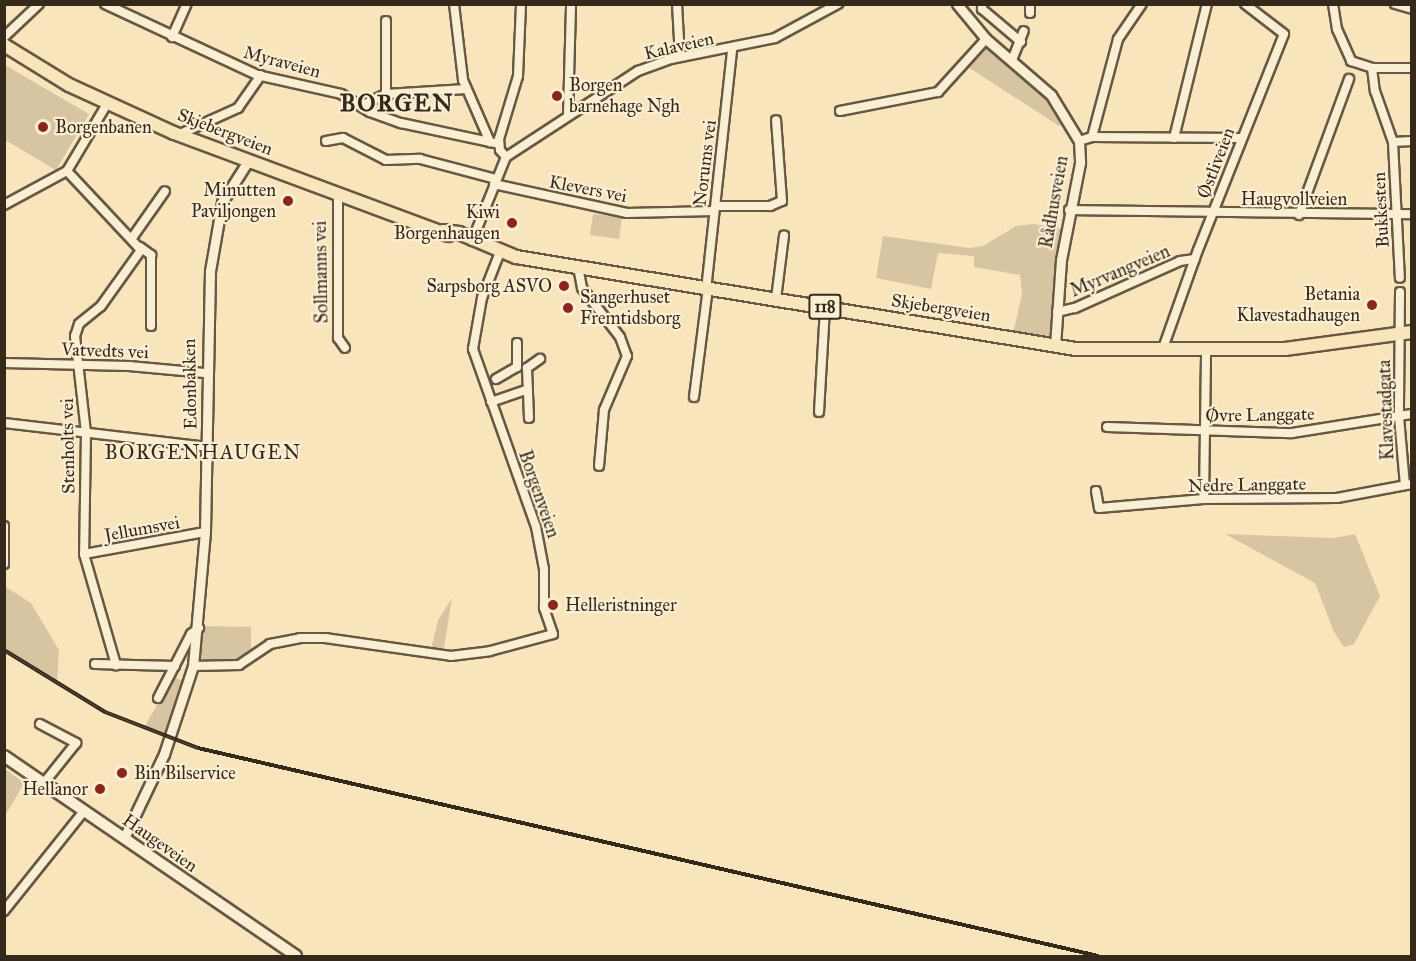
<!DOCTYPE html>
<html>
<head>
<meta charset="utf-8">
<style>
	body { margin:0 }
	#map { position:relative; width:1416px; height:961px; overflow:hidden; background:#f8e5bc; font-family:"IM FELL Great Primer",serif }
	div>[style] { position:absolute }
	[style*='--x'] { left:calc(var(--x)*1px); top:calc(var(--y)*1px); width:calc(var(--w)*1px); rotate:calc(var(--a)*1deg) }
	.green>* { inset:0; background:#d7c5a1 }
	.roads { filter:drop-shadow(2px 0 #665843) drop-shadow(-2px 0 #665843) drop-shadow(0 2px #665843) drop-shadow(0 -2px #665843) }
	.minor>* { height:8px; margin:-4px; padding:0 4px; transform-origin:4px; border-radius:4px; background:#faeed3 }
	.tertiary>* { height:9px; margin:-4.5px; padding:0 4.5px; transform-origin:4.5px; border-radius:4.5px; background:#faeed3 }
	.secondary>* { height:10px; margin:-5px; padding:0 5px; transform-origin:5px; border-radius:5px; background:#faeed3 }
	.primary>* { height:12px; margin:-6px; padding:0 6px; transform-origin:6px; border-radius:6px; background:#f8e5bc }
	.rail>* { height:4px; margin-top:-2px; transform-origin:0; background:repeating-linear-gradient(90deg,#faeed3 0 4.5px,#35291b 0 9px); box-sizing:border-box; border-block:2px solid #35291b }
	.dots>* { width:16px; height:16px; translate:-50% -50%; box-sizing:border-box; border:3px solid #faeed3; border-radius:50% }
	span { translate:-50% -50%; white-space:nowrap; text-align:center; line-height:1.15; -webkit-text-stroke:4.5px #faeed3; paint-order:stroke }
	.shield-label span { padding:2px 4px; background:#faeed3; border:2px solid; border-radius:4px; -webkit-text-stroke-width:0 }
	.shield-label { font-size:16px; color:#35291b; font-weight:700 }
	.street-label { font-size:18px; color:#35291b }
	.poi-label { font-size:18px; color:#35291b }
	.left { translate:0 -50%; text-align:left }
	.right { translate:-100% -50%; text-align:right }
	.neighbourhood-label { font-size:20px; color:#35291b; letter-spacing:1.5px }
	.district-label { font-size:24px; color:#35291b; font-weight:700; letter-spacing:1.5px }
	.frame { position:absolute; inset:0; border:6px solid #35291b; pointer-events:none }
</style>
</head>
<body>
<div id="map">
	<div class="green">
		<i style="clip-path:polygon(986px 39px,1031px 75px,1068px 118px,1059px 126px,968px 67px)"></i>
		<i style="clip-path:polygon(5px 65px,89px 114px,56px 170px,5px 140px)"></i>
		<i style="clip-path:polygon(593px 214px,622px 217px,619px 239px,590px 235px)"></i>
		<i style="clip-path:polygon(1034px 224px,1063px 229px,1056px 332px,1046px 338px,1013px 334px,1022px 294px,1020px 275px,974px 267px,974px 256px,938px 253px,931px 289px,876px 278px,883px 236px,969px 248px,983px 246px,1016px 226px)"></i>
		<i style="clip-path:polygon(1225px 534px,1334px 538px,1355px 534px,1380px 596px,1354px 644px,1344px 647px,1334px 632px,1315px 583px)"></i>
		<i style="clip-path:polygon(4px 586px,31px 603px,59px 650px,57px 683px,5px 648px)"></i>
		<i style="clip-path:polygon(452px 598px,444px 648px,431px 650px,438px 620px)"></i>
		<i style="clip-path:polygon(203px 626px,251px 627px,251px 659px,197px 667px)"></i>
		<i style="clip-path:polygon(173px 677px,187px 682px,169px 734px,145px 726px)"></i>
		<i style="clip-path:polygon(5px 769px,24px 783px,5px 816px)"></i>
	</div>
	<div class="roads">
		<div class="minor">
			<i style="--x:105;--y:4;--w:168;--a:25"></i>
			<i style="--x:257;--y:75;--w:86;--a:12.7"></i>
			<i style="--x:341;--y:94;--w:34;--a:32"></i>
			<i style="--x:370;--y:112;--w:33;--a:20"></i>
			<i style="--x:401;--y:123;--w:100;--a:12.1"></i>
			<i style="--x:454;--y:4;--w:77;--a:83.2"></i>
			<i style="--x:463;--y:80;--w:68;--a:66.5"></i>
			<i style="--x:677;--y:4;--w:53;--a:86.8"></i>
			<i style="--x:982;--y:4;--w:5;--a:90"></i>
			<i style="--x:982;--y:9;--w:51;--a:40.2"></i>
			<i style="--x:1030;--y:4;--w:9;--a:90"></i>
			<i style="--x:1333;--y:4;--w:25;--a:81"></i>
			<i style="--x:1337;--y:29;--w:35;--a:66"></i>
			<i style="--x:1351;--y:61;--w:22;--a:18"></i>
			<i style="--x:1372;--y:68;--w:40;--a:0"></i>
			<i style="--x:1395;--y:4;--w:18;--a:16"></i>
			<i style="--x:4;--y:37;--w:48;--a:-43.3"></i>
			<i style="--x:172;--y:37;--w:36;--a:-66"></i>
			<i style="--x:1012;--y:60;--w:31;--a:-68"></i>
			<i style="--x:1372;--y:68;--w:23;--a:83"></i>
			<i style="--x:1375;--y:91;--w:54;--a:70.6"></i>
			<i style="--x:1393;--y:142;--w:136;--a:87.1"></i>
			<i style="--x:386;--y:94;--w:73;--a:-90"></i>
			<i style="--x:361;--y:106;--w:28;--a:-26"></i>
			<i style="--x:386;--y:94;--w:80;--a:-3.6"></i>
			<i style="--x:840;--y:111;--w:100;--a:-11"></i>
			<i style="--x:938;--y:92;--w:72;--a:-47.8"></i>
			<i style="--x:568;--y:114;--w:110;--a:-88.4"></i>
			<i style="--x:178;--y:135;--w:66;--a:-24.2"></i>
			<i style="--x:238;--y:108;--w:40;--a:-55.1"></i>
			<i style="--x:1092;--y:137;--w:101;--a:-75.1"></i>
			<i style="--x:1118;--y:39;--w:42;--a:-55.6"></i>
			<i style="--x:1174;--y:138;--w:138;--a:-76.2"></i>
			<i style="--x:326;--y:141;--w:17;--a:-10"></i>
			<i style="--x:343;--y:138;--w:48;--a:27.1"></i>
			<i style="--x:386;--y:160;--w:34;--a:-2"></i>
			<i style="--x:420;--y:159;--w:79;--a:14.7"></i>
			<i style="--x:1079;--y:141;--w:14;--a:-17"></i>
			<i style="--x:1092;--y:137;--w:150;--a:0.4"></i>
			<i style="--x:1393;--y:142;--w:19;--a:-3"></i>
			<i style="--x:506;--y:157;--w:158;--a:-33.1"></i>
			<i style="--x:638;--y:71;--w:35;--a:-20"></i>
			<i style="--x:671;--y:59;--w:106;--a:-11.4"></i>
			<i style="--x:775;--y:38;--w:72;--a:-28.4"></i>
			<i style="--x:67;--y:171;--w:108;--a:46.9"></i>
			<i style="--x:141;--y:250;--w:69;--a:125.5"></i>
			<i style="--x:101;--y:306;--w:28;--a:141"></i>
			<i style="--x:79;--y:324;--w:13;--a:108"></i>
			<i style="--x:75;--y:336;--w:98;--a:83.5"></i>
			<i style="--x:86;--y:433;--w:121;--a:90.9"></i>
			<i style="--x:84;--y:554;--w:116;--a:73.9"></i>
			<i style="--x:494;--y:184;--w:136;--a:12.3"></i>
			<i style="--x:627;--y:213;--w:87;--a:-1.3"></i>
			<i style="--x:338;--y:193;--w:145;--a:90"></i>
			<i style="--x:338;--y:338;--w:12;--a:55"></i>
			<i style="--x:4;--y:205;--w:72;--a:-28.4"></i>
			<i style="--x:67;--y:171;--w:78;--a:-59.2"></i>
			<i style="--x:716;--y:206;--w:54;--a:0"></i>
			<i style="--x:770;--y:206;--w:13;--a:-23"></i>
			<i style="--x:782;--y:201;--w:81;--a:-94.2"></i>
			<i style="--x:1069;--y:210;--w:343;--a:0.7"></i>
			<i style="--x:1299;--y:215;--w:145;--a:-69.8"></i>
			<i style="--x:132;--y:238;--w:57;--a:-54.9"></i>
			<i style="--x:472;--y:241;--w:91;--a:-68"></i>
			<i style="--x:506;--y:157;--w:9;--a:-131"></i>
			<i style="--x:500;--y:150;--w:11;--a:-95"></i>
			<i style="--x:499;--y:139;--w:66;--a:-73.2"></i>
			<i style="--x:518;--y:76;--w:72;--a:-87.6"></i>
			<i style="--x:140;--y:247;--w:14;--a:36"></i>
			<i style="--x:151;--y:255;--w:71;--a:90"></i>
			<i style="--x:578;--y:267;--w:21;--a:79"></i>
			<i style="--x:582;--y:288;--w:62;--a:52.2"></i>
			<i style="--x:620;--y:337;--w:20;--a:70"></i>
			<i style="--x:627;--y:356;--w:59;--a:113.1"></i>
			<i style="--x:604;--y:410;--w:56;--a:95.1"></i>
			<i style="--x:707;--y:281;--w:233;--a:-83.8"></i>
			<i style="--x:1400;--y:292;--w:125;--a:90.5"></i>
			<i style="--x:1399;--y:417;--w:68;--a:85"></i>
			<i style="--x:776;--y:299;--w:64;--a:-82.8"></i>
			<i style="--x:1057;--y:312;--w:18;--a:-13"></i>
			<i style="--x:1075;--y:308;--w:115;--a:-24.1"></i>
			<i style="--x:1180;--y:261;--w:15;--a:-8"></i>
			<i style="--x:1162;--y:351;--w:107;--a:-70.4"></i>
			<i style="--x:1198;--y:250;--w:232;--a:-68.3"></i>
			<i style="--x:1284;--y:34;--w:49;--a:-142.4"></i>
			<i style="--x:4;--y:363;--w:125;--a:1.4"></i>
			<i style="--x:129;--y:366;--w:76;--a:5.3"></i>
			<i style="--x:496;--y:379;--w:24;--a:-30"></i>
			<i style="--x:517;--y:367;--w:24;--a:-90"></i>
			<i style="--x:694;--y:397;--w:110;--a:-82.7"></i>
			<i style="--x:491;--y:402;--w:39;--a:-19"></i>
			<i style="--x:819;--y:412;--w:105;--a:-86.7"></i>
			<i style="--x:529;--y:418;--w:50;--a:-92.3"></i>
			<i style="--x:527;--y:368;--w:16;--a:-35"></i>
			<i style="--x:4;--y:423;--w:205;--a:6.7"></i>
			<i style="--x:1107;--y:427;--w:185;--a:1.9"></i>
			<i style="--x:1292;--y:433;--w:121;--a:-9"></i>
			<i style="--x:1096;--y:491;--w:17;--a:80"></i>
			<i style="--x:1099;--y:508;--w:105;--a:-4.9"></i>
			<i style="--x:1204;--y:499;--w:133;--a:-0.4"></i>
			<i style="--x:1337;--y:498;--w:76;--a:-10.6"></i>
			<i style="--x:1204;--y:499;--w:149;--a:-89.2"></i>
			<i style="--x:4;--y:526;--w:38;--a:90"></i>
			<i style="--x:84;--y:554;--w:123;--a:-10.3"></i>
			<i style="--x:95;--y:664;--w:80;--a:1.4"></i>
			<i style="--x:193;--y:666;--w:46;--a:-1.2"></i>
			<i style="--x:239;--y:665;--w:37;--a:-34"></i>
			<i style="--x:270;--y:644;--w:31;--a:-11"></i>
			<i style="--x:300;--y:638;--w:25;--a:0"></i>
			<i style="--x:325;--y:638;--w:127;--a:8.1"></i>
			<i style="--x:451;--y:656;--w:39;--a:-7"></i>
			<i style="--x:490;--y:651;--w:65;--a:-15.1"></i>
			<i style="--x:553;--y:634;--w:28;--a:-109"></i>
			<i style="--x:544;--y:608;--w:39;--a:-90"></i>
			<i style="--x:544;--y:569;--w:43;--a:-100.8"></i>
			<i style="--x:536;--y:527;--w:189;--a:-109.5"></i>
			<i style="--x:473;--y:349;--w:52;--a:-80"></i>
			<i style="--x:482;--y:298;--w:49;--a:-68.6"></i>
			<i style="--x:158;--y:698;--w:72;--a:-62.7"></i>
			<i style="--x:191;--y:634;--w:10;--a:-37"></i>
			<i style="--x:40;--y:724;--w:41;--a:27.8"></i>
			<i style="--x:76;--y:743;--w:51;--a:128.7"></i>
			<i style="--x:4;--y:911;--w:128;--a:-51.3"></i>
		</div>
		<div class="tertiary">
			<i style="--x:957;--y:4;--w:45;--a:50.4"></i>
			<i style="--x:986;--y:39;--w:86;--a:40.7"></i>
			<i style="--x:1051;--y:95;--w:54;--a:58.7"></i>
			<i style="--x:1079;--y:141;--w:22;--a:87"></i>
			<i style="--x:1080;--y:163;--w:99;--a:101.1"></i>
			<i style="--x:1061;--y:260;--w:85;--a:94"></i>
			<i style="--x:124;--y:838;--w:93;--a:-64.5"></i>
			<i style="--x:164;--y:754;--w:93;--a:-71.8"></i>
			<i style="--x:193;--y:666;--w:136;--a:-84.9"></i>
			<i style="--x:205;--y:531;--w:260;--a:-88.9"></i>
			<i style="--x:210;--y:271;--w:70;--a:-80.1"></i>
			<i style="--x:222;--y:202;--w:49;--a:-57.6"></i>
		</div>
		<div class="secondary">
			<i style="--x:4;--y:756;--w:354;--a:34.4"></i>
		</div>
		<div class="primary">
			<i style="--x:4;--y:45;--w:76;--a:31.6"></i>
			<i style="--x:69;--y:85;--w:115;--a:24.6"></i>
			<i style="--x:174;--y:133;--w:293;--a:20.4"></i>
			<i style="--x:443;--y:231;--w:16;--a:7"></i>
			<i style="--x:459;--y:233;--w:62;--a:22.8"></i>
			<i style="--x:516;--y:257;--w:568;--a:9.33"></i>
			<i style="--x:1076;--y:349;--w:209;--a:0"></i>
			<i style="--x:1285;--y:349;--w:128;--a:-7.6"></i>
		</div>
	</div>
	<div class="rail">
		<i style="--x:4;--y:650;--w:119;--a:31.5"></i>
		<i style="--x:105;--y:712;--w:100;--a:21.2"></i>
		<i style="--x:198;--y:748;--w:924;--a:13.01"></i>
	</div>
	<div class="dots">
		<i style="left:557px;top:96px;background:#8f2418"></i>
		<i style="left:43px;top:127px;background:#8f2418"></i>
		<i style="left:288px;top:201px;background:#8f2418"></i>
		<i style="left:512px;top:223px;background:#8f2418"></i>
		<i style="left:564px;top:286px;background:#8f2418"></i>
		<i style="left:1372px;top:305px;background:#8f2418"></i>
		<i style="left:568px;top:308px;background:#8f2418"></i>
		<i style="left:553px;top:605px;background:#8f2418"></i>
		<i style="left:122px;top:773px;background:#8f2418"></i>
		<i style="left:100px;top:789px;background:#8f2418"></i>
	</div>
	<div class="shield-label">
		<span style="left:825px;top:307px">118</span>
	</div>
	<div class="street-label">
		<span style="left:679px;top:46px;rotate:-13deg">Kalaveien</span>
		<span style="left:282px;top:62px;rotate:15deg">Myraveien</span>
		<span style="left:225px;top:132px;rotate:21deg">Skjebergveien</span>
		<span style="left:705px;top:163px;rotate:-83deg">Norums vei</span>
		<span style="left:1216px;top:163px;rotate:-69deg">Østliveien</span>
		<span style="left:588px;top:189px;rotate:11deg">Klevers vei</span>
		<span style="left:1294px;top:199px">Haugvollveien</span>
		<span style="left:1054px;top:202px;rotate:-80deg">Rådhusveien</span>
		<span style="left:1381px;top:210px;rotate:-93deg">Bukkesten</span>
		<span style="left:1120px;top:271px;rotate:-23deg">Myrvangveien</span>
		<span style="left:321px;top:272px;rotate:-91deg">Sollmanns vei</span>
		<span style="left:941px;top:308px;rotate:9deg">Skjebergveien</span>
		<span style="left:105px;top:351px;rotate:2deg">Vatvedts vei</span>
		<span style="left:190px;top:384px;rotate:-91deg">Edonbakken</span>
		<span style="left:1386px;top:410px;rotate:-92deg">Klavestadgata</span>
		<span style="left:1260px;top:415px;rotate:-1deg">Øvre Langgate</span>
		<span style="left:68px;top:446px;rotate:-91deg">Stenholts vei</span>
		<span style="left:1247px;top:485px;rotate:-1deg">Nedre Langgate</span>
		<span style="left:539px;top:494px;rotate:71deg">Borgenveien</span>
		<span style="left:142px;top:529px;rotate:-10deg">Jellumsvei</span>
		<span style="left:160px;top:843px;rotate:35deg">Haugeveien</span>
	</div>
	<div class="poi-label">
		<span class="left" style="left:569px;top:96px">Borgen<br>barnehage Ngh</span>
		<span class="left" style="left:55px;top:127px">Borgenbanen</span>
		<span class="right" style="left:276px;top:201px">Minutten<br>Paviljongen</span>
		<span class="right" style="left:500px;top:223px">Kiwi<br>Borgenhaugen</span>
		<span class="right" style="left:552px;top:286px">Sarpsborg ASVO</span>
		<span class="right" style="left:1360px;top:305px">Betania<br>Klavestadhaugen</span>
		<span class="left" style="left:580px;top:308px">Sangerhuset<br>Fremtidsborg</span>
		<span class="left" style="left:565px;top:605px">Helleristninger</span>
		<span class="left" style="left:134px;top:773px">Bin Bilservice</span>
		<span class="right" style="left:88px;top:789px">Hellanor</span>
	</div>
	<div class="neighbourhood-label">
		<span style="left:203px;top:452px">BORGENHAUGEN</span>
	</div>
	<div class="district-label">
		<span style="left:397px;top:104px">BORGEN</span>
	</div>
	<div class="frame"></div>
</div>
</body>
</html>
